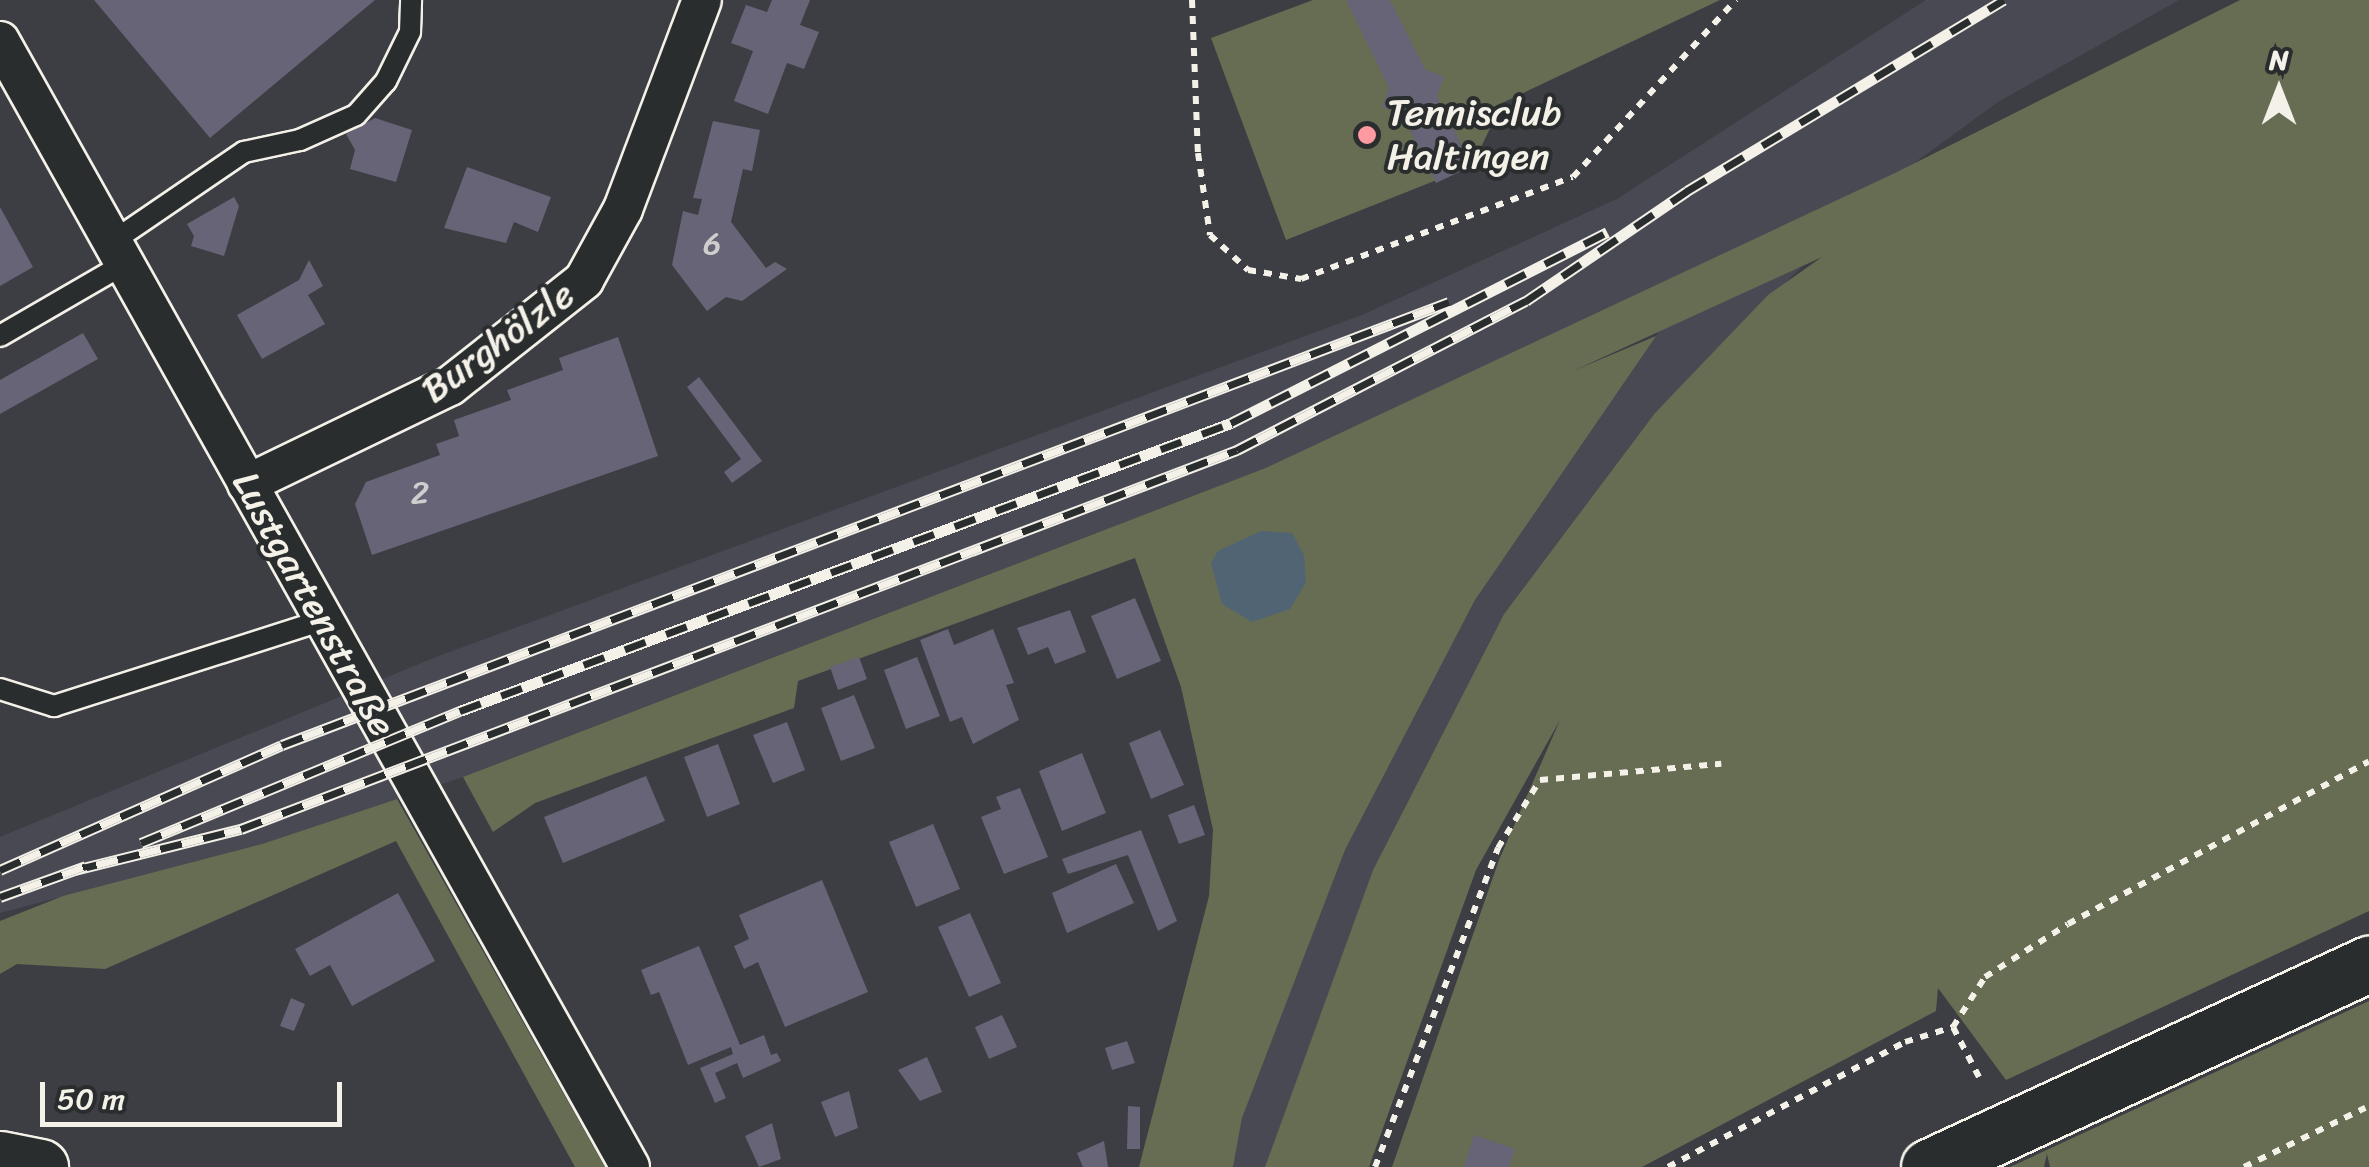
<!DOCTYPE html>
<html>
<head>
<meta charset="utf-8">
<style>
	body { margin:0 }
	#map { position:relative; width:2369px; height:1167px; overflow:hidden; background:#3c3e44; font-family:Sriracha,sans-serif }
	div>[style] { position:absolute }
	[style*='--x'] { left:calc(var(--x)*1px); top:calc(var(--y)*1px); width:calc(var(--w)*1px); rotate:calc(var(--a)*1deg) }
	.built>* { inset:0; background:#494953 }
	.green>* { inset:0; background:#666d53 }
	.water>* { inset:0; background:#506473 }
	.building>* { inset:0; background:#666476 }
	.path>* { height:6px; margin-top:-3px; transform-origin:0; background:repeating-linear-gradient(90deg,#f4f1e8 0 8px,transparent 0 16px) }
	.roads { filter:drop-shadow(2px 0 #f4f1e8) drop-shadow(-2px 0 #f4f1e8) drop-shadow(0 2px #f4f1e8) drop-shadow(0 -2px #f4f1e8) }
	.lane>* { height:20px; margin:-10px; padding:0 10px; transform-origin:10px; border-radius:10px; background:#2a2d2e }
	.street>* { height:38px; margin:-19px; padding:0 19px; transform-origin:19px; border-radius:19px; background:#2a2d2e }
	.primary>* { height:55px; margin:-27.5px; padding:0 27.5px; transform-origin:27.5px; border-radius:27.5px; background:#2a2d2e }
	.highway>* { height:55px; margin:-27.5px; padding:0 27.5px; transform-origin:27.5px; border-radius:27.5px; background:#2a2d2e }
	.rail>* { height:11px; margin-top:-5.5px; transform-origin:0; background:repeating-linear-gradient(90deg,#2a2d2e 0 22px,#f4f1e8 0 44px); box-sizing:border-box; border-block:2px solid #f4f1e8 }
	.dots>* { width:28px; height:28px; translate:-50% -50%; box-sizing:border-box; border:5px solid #2a2d2e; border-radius:50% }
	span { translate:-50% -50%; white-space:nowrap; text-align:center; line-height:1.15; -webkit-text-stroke:8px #2a2d2e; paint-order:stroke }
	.number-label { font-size:32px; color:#d0cecc }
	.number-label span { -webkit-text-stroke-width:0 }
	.poi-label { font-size:38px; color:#f4f1e8 }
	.left { translate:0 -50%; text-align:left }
	.street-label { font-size:38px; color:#f4f1e8 }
	.north { position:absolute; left:2229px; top:40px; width:100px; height:100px; -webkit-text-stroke:8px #2a2d2e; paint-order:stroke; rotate:0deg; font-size:28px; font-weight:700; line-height:40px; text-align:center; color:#f4f1e8 }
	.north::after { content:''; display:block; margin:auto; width:35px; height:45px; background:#f4f1e8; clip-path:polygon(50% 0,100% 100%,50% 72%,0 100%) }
	.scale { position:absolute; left:40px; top:1082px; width:302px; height:45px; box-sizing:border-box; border:5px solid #f4f1e8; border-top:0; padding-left:12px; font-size:30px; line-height:35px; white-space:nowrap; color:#f4f1e8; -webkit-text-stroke:8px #2a2d2e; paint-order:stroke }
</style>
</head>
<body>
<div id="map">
	<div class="built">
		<i style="clip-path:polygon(1926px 0,2179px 0,1998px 102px,1884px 185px,1655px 413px,1504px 614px,1373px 870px,1265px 1167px,1233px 1167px,1242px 1118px,1345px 850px,1475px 600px,1616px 387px,1687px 296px,1268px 467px,463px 777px,262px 844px,0 913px,0 837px,436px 657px,1362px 315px,1617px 199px)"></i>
	</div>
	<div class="green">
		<i style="clip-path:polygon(1313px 0,1720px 0,1502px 103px,1472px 166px,1286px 240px,1211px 38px)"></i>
		<i style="clip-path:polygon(2240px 0,2369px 0,2369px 911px,2006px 1080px,1938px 988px,1936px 1011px,1642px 1167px,1392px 1167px,1499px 860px,1560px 720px,1476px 870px,1369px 1167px,1265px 1167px,1373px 870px,1504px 614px,1655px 413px,1768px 295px,1822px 257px,1573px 371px,1656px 336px,1475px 600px,1345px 850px,1242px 1118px,1233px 1167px,1139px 1167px,1209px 896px,1213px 830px,1181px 687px,1135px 558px,798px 681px,794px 708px,535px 803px,493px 832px,463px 777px,1268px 467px,1895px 173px)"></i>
		<i style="clip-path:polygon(397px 799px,605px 1167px,575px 1167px,396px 841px,105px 969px,17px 964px,0 974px,0 921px,63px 896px,262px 844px)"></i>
		<i style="clip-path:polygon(2369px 1001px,2369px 1167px,2050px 1167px,2047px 1154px,2044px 1167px,2010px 1167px)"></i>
	</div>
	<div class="water">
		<i style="clip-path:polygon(1261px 531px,1292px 533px,1304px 555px,1306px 582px,1290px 609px,1252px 622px,1222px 604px,1211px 563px,1218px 551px)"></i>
	</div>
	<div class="building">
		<i style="clip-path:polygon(94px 0,375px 0,210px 138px)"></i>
		<i style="clip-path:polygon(772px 0,810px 0,800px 25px,819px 32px,804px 69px,787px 63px,768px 114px,734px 101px,753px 51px,731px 43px,746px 5px,767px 12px)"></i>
		<i style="clip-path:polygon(1346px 0,1390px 0,1425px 69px,1444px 77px,1437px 96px,1472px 166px,1436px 183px,1402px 114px,1382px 107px,1389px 88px)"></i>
		<i style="clip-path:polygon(375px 118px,412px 130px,396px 182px,350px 169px,355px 150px,346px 134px)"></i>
		<i style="clip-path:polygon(713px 121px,760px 130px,752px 171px,743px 169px,731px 222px,766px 268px,775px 262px,787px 269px,742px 301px,726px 297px,707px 311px,672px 265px,683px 211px,698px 215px,702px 199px,693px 198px)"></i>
		<i style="clip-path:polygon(467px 167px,551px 197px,538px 232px,514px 222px,506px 243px,444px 228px)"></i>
		<i style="clip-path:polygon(234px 197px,239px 206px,224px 256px,191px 246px,194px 236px,187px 224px)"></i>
		<i style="clip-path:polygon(0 207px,33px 267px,0 286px)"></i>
		<i style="clip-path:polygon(309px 260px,323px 286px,308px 295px,325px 324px,262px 359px,237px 315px,299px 280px)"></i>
		<i style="clip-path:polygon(83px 333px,98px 359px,0 414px,0 380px)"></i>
		<i style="clip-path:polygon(618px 337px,658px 456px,372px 555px,355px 504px,366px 482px,440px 455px,436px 444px,459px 436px,454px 420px,511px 400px,507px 390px,563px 370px,559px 358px)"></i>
		<i style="clip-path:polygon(699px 377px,762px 461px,732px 483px,724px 472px,741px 459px,687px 387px)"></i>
		<i style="clip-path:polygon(1135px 598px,1161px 661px,1117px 679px,1091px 616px)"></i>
		<i style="clip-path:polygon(1070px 610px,1086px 652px,1055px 664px,1048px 647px,1028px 655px,1017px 628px)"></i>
		<i style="clip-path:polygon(948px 629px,954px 645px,993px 629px,1014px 683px,1006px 685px,1019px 720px,973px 744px,962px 717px,950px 722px,920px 640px)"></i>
		<i style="clip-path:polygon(859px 657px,867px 679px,838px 690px,830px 667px)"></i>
		<i style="clip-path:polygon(917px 657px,940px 716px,906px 729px,884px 670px)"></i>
		<i style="clip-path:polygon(854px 695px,875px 748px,841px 761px,821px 708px)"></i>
		<i style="clip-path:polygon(787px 722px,805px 770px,773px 783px,753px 735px)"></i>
		<i style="clip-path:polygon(1160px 730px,1184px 785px,1151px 799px,1129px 743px)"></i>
		<i style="clip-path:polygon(718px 744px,740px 804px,707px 817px,684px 757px)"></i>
		<i style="clip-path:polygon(1082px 753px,1106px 813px,1062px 831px,1039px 771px)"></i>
		<i style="clip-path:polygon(646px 776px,665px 821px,563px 863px,544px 817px)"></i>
		<i style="clip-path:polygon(1020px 788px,1048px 857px,1004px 874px,981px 817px,1001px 809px,996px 797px)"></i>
		<i style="clip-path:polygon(1194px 805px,1205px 835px,1179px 844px,1168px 815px)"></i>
		<i style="clip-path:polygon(933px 824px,960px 889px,916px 907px,889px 842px)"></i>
		<i style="clip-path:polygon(1141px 830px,1177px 921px,1158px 931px,1128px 855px,1068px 874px,1062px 859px)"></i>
		<i style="clip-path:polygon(1116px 864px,1134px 903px,1067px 933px,1052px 893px)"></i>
		<i style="clip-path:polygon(822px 880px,868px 992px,785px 1027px,758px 962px,744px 969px,734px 946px,749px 939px,739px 915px)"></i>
		<i style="clip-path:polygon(398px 893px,435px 961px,352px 1006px,330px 965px,310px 976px,295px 949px)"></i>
		<i style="clip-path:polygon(970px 913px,1001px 983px,969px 997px,938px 927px)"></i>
		<i style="clip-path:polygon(699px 946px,740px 1045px,764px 1035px,771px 1055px,777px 1053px,781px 1061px,743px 1078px,737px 1063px,715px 1073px,726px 1098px,715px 1103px,700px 1068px,733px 1054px,731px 1047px,688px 1065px,659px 992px,651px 995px,641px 970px)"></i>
		<i style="clip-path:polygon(291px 998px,305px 1004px,294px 1031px,280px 1026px)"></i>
		<i style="clip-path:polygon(1002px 1015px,1017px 1047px,989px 1059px,975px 1027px)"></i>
		<i style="clip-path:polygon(1127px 1041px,1135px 1063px,1112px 1070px,1105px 1048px)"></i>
		<i style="clip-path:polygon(927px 1057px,942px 1092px,920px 1101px,898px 1070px)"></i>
		<i style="clip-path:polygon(849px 1091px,858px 1128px,835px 1137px,821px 1102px)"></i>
		<i style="clip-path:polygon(1128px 1106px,1140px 1107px,1140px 1149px,1127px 1149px)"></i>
		<i style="clip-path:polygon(772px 1123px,781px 1159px,759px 1167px,745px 1136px)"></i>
		<i style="clip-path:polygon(1474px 1135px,1515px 1149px,1509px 1167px,1464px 1167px)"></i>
		<i style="clip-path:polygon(1104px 1141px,1108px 1167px,1083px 1167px,1077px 1153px)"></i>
	</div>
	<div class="path">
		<i style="--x:1192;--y:0;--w:153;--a:87.8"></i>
		<i style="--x:1198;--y:153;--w:83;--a:81.7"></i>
		<i style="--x:1210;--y:235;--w:52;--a:42.6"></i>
		<i style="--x:1248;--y:270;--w:54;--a:9.6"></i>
		<i style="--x:1301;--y:279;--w:290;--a:-20.6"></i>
		<i style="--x:1573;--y:177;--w:241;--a:-47.4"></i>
		<i style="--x:1979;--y:1077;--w:56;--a:-117.5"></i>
		<i style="--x:1953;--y:1027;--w:59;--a:-57.4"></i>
		<i style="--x:1985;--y:977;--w:98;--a:-32.6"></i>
		<i style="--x:2068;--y:924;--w:342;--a:-28.4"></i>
		<i style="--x:1375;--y:1167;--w:342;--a:-68.9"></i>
		<i style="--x:1498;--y:848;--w:80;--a:-58.3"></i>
		<i style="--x:1540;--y:780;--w:182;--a:-5.1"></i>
		<i style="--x:1668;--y:1167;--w:268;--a:-27.8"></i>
		<i style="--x:1905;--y:1042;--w:50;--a:-17.4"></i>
		<i style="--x:2244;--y:1167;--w:135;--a:-26"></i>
	</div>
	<div class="roads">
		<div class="lane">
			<i style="--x:112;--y:242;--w:160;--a:-34.3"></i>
			<i style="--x:244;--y:152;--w:57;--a:-12.1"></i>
			<i style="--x:300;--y:140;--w:61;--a:-24.1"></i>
			<i style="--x:356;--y:115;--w:45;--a:-48.6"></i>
			<i style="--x:386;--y:81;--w:55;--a:-63.9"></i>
			<i style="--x:410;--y:32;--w:32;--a:-88"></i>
			<i style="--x:0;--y:336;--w:143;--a:-30.1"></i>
			<i style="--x:0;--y:689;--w:57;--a:17.5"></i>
			<i style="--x:54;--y:706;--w:282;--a:-17.7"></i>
		</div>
		<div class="street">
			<i style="--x:0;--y:41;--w:1290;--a:60.77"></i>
			<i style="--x:247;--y:484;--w:225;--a:-25.8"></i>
			<i style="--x:450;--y:386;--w:171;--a:-38.3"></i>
			<i style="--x:584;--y:280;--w:81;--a:-61.2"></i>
			<i style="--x:623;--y:209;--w:223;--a:-69.3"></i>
		</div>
		<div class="primary">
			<i style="--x:1929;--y:1167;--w:485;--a:-24.8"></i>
		</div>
		<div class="highway">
			<i style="--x:0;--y:1159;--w:41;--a:11.3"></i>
		</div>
	</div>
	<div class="rail">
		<i style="--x:141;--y:843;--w:345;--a:-22.5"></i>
		<i style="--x:460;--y:711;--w:823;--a:-20.48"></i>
		<i style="--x:1231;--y:423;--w:422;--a:-26.9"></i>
		<i style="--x:0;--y:870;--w:308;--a:-23.9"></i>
		<i style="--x:282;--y:745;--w:1248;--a:-20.79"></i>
		<i style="--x:75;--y:870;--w:171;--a:-13.9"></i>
		<i style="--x:241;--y:829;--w:1066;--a:-20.83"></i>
		<i style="--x:1237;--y:450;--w:325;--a:-27.3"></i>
		<i style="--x:1526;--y:301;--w:195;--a:-34.3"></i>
		<i style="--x:1687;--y:191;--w:370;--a:-31.1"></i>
		<i style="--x:0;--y:897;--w:91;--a:-19.8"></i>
	</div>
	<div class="dots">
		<i style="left:1367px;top:135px;background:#ff9aa2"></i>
	</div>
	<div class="number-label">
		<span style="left:712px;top:244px">6</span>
		<span style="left:420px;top:493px">2</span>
	</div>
	<div class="poi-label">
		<span class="left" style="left:1387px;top:135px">Tennisclub<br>Haltingen</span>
	</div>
	<div class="street-label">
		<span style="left:498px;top:342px;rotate:-36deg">Burghölzle</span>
		<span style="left:314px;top:604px;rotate:61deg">Lustgartenstraße</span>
	</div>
	<div class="north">N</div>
	<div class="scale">50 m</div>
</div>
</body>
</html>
